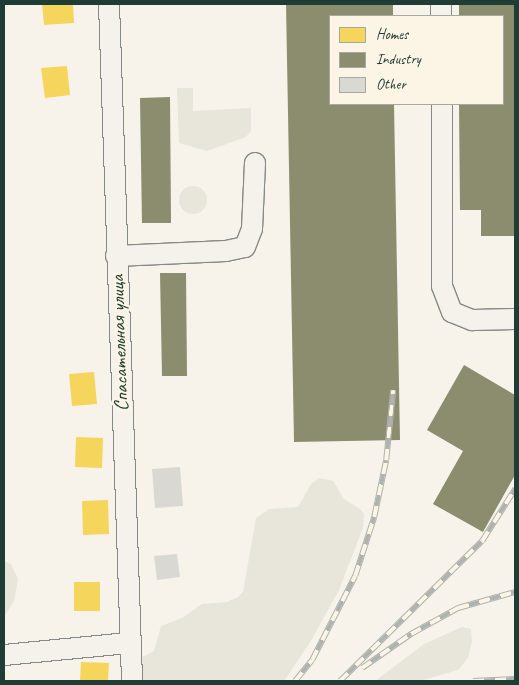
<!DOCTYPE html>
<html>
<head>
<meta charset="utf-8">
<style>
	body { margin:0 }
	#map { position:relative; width:519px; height:685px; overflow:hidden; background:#f7f3ea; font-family:Caveat,sans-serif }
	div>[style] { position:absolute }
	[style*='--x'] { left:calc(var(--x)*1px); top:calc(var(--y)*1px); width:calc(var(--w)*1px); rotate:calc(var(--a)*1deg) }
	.green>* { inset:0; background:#e8e5da }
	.round { border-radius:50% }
	.homes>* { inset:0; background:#f6d55c }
	.industry>* { inset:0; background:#8c8c6e }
	.building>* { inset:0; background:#dad8d2 }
	.roads { filter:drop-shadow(1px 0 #868984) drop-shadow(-1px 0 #868984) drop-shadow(0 1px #868984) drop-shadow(0 -1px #868984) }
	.minor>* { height:20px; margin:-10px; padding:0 10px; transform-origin:10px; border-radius:10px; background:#f5f2ec }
	.rail>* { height:5.5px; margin-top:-2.75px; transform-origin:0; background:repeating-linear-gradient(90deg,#fcf5e5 0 11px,#b0b2ad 0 22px); box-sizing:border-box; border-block:1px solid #b0b2ad }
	span { translate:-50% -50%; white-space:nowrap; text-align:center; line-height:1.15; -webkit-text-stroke:5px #fcf5e5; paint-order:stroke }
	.street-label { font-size:20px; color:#1f3d34 }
	.frame { position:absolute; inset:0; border:5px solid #1f3d34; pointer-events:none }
	.legend { position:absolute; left:329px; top:15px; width:175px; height:90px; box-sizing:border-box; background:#fcf5e5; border:1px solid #a4ab9e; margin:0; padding:6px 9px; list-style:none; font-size:15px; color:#1f3d34 }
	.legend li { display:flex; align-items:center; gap:10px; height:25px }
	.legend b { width:25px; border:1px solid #a4ab9e }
</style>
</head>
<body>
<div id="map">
	<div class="green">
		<i style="clip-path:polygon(177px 88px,193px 88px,193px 111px,251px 108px,251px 131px,246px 137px,207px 151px,179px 143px)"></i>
		<i class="round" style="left:179px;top:186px;width:28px;height:28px"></i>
		<i style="clip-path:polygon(319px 478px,333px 481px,344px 499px,360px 509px,364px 514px,363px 528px,339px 590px,311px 641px,284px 681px,143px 681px,142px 657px,154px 651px,161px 626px,182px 618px,202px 604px,227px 602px,238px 597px,243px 592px,256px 518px,269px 509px,298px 507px,311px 484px)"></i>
		<i style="clip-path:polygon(4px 561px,11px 564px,18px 579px,14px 601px,4px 617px)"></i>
		<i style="clip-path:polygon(462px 627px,471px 629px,472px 641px,468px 658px,458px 670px,420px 681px,375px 681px,424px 644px)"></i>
	</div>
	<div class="homes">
		<i style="clip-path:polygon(42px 4px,73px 4px,74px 23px,44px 25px)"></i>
		<i style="clip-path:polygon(67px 66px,70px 95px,45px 98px,41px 68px)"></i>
		<i style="clip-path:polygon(94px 372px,97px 404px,72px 406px,69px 374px)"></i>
		<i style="clip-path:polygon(76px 437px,103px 438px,102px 468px,75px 467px)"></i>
		<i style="clip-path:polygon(108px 500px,109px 534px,83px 535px,82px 501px)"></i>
		<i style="clip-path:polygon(74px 582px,100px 582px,100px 611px,74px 611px)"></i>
		<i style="clip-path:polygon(81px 662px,109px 663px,108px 681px,80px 681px)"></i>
	</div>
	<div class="industry">
		<i style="clip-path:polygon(286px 4px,393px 4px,393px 16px,330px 16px,330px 104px,394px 104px,400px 440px,294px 442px)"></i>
		<i style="clip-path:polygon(459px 4px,515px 4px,515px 236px,481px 236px,481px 210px,460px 210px,459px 104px,503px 104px,503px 16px,459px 16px)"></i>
		<i style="clip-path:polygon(170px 97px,171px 223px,142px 223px,140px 98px)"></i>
		<i style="clip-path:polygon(160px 273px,186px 273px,187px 376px,162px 376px)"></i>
		<i style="clip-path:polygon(464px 365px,515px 395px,515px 475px,483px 532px,433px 504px,463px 451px,427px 430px)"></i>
	</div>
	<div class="building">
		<i style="clip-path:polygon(180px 467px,183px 506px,155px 508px,152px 469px)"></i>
		<i style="clip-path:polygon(177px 554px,180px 577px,157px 580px,154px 556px)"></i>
	</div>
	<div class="roads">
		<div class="minor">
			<i style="--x:109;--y:4;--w:677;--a:88.05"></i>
			<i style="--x:441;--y:4;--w:12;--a:90"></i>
			<i style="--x:442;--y:104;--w:182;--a:90"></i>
			<i style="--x:442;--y:286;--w:28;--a:69"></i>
			<i style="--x:452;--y:312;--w:22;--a:22"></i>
			<i style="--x:472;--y:320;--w:43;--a:-1.3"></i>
			<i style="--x:116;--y:256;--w:110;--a:-2.6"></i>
			<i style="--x:226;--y:251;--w:19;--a:-12"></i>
			<i style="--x:245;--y:247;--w:19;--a:-69"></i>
			<i style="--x:252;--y:229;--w:66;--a:-87.4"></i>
			<i style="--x:4;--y:655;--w:125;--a:-5.5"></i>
		</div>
	</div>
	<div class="rail">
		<i style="--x:362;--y:668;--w:60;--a:-34.8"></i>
		<i style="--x:411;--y:634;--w:54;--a:-29"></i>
		<i style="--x:458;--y:608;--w:59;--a:-15.7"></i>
		<i style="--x:295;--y:681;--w:27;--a:-51"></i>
		<i style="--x:312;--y:660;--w:94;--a:-62.9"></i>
		<i style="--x:355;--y:576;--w:62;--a:-72.1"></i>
		<i style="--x:374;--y:517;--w:58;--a:-78.1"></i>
		<i style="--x:386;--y:460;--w:70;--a:-84.3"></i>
		<i style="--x:340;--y:681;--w:199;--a:-44.6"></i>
		<i style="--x:482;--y:541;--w:62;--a:-57.6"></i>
		<i style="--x:473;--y:681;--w:42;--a:-2.7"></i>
	</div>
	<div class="street-label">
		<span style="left:119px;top:343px;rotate:-92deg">Спасательная улица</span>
	</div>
	<div class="frame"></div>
	<ul class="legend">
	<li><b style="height:14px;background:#f6d55c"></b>Homes</li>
	<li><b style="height:14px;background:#8c8c6e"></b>Industry</li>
	<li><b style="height:14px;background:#dad8d2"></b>Other</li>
	</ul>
</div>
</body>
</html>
